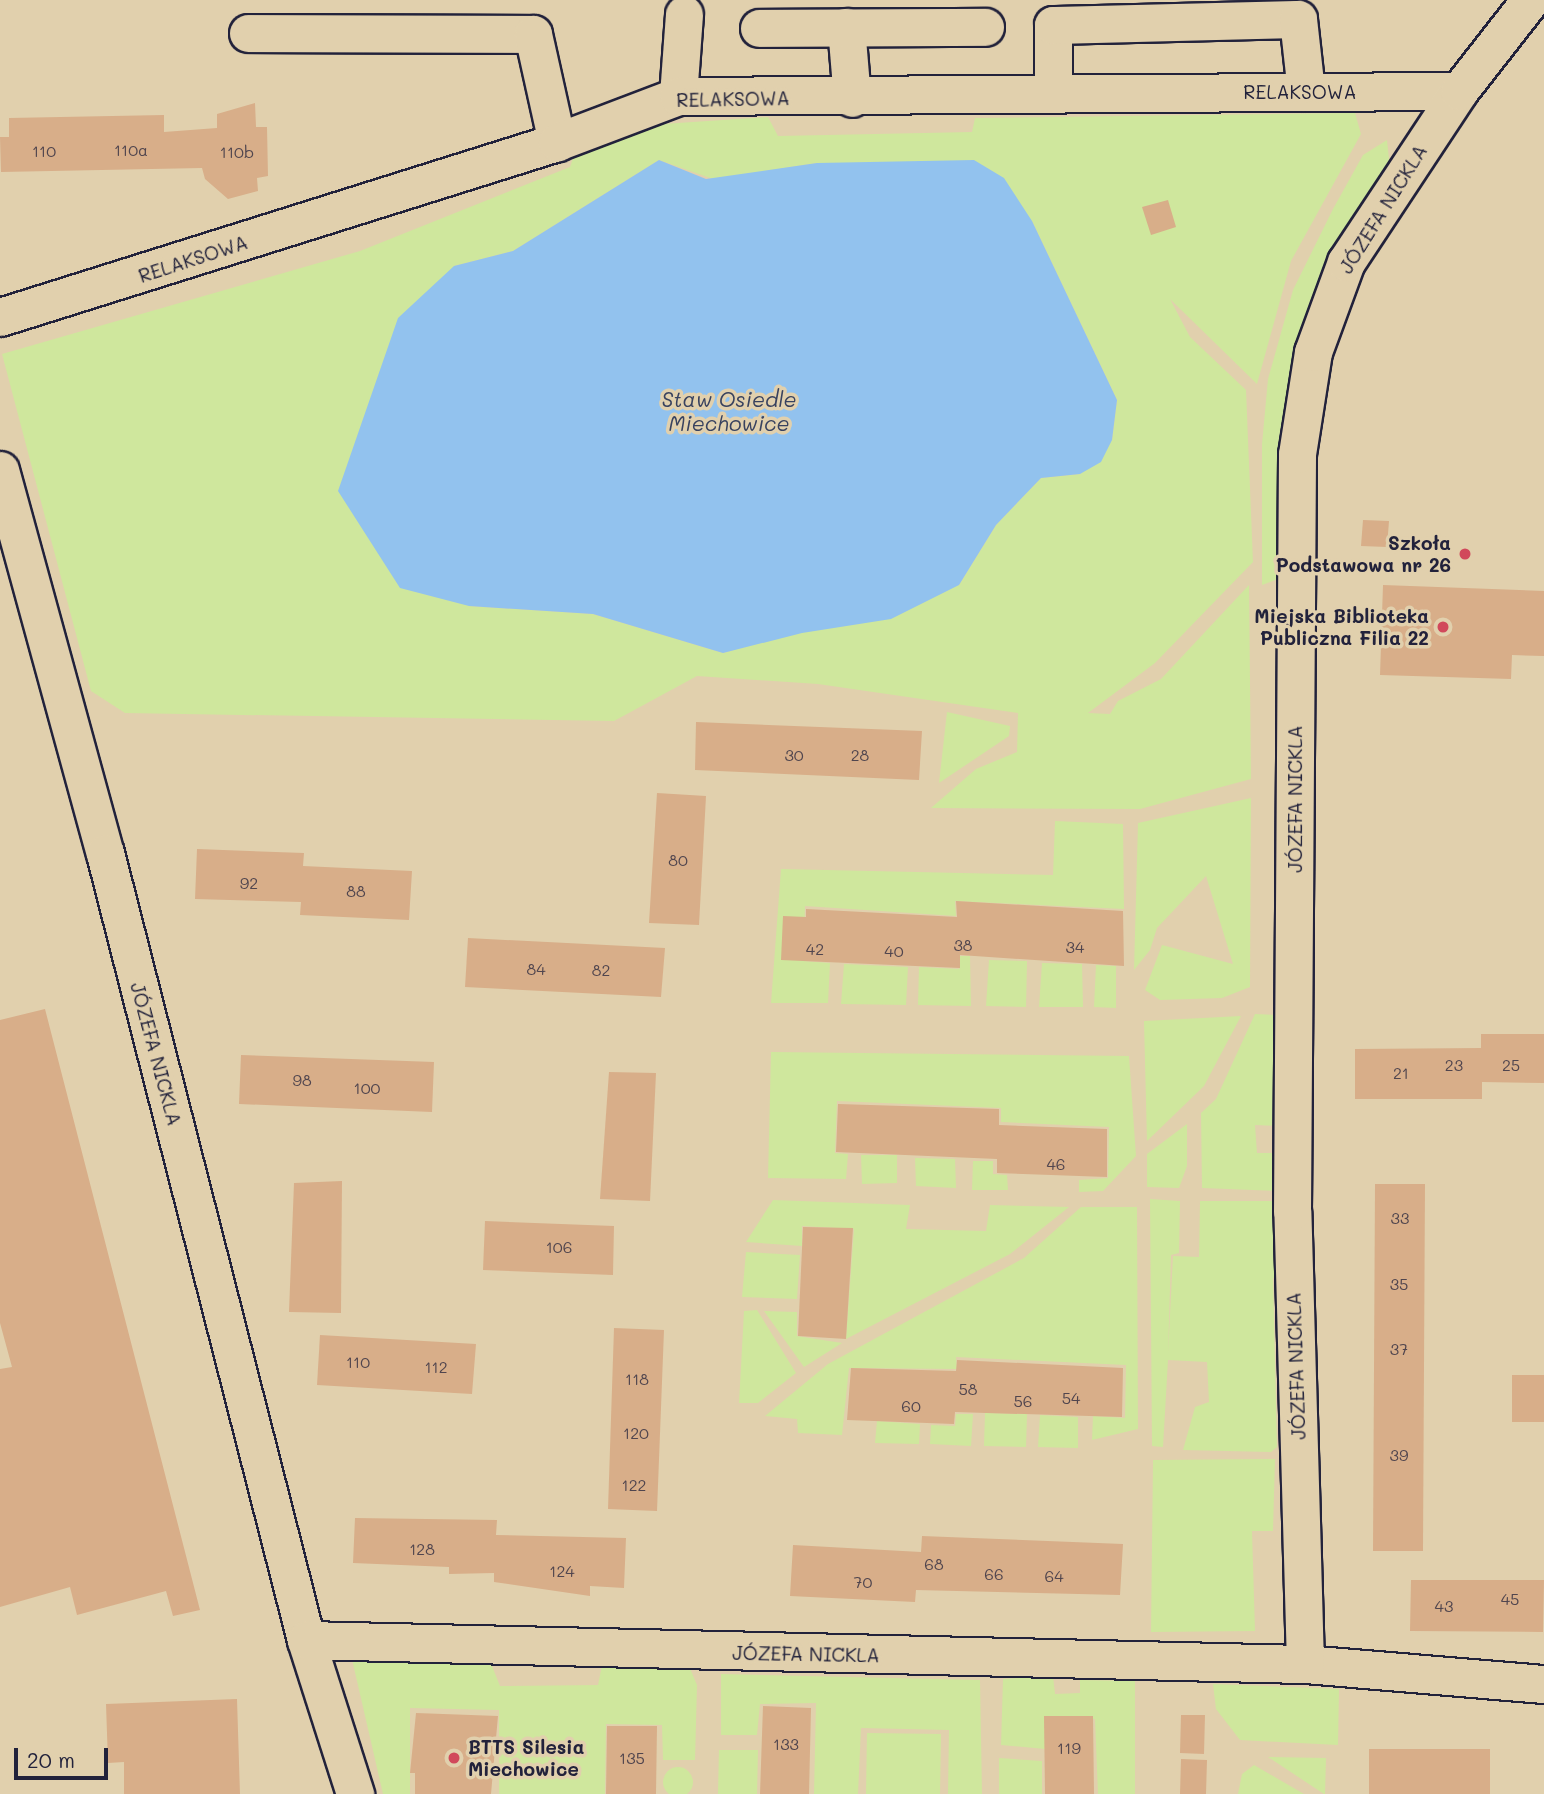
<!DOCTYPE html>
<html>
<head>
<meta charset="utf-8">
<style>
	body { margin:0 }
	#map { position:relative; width:1544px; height:1794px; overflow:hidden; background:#e1d0ad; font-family:Mali,sans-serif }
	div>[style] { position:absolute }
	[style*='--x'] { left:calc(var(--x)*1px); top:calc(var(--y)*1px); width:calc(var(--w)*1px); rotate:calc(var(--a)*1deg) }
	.green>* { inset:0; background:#cfe79d }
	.round { border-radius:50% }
	.water>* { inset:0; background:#92c2ee }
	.building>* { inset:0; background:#d8ae89 }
	.roads { filter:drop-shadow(2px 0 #22223b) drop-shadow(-2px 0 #22223b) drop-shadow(0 2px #22223b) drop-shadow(0 -2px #22223b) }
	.street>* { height:37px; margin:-18.5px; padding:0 18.5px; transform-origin:18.5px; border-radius:18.5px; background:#e1d0ad }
	.dots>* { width:19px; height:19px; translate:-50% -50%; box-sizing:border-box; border:4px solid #e1d0ad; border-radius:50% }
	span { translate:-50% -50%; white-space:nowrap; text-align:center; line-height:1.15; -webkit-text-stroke:7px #e1d0ad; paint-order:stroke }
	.number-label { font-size:16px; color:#50454e }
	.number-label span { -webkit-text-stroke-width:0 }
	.street-label { font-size:19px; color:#22223b }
	.poi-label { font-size:19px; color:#22223b; font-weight:700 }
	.right { translate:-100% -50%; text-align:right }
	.left { translate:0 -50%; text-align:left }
	.water-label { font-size:21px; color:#38425f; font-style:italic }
	.scale { position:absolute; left:14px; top:1748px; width:94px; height:32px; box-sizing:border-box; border:4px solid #22223b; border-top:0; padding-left:9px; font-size:21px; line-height:24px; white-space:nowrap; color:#22223b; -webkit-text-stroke:5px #e1d0ad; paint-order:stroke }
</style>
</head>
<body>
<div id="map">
	<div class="green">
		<i style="clip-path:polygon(evenodd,1355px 113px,1361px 134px,1291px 261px,1257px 384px,1170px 299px,1190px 337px,1246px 390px,1253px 562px,1155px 663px,1088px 713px,1110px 714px,1118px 701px,1161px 679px,1249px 585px,1251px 779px,1140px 809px,931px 808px,976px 769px,1017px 752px,1018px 713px,818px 684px,697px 676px,614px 721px,125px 713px,91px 691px,2px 354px,360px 251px,570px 167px,576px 149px,663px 124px,768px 117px,778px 136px,972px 132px,975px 118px,1355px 113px,659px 160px,713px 179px,817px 163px,873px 163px,1032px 221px,1117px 400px,1112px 440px,1080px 474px,1041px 478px,996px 525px,959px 585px,723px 653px,593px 614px,469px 606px,454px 266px,513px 251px,659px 160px)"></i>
		<i style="clip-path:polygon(1387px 140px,1390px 168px,1343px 245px,1283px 577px,1262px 585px,1262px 444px,1268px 379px,1293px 290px,1333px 209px,1363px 155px)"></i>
		<i style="clip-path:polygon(947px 712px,1010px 726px,1009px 736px,939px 783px)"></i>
		<i style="clip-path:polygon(1251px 798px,1250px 987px,1222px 998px,1160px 1000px,1145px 990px,1162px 945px,1233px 964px,1206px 876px,1157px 928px,1150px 950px,1134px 970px,1138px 823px)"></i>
		<i style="clip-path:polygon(1055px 821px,1123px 824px,1124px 909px,955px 901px,956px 916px,805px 906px,803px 961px,830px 963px,828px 1003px,771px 1003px,781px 869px,1053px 875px)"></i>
		<i style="clip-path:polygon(960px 956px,970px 956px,971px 1006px,918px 1005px,919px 967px,959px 969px)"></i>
		<i style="clip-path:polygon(989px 960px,1027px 961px,1026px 1007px,986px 1006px)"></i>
		<i style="clip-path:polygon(1042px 963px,1082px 964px,1083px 1007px,1039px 1007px)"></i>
		<i style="clip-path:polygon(844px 964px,908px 967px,906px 1005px,841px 1004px)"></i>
		<i style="clip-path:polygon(1096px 965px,1116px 966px,1116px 1008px,1094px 1007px)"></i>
		<i style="clip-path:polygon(1255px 1014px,1277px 1015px,1280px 1126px,1255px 1125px,1257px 1153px,1277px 1153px,1279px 1191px,1202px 1188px,1201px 1113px,1216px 1099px)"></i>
		<i style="clip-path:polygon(1241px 1016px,1204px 1086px,1147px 1141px,1144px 1021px)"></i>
		<i style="clip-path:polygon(771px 1052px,1129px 1056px,1136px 1156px,1103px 1191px,1079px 1192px,1079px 1180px,1108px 1178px,1109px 1127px,1001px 1122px,1001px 1108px,837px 1101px,835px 1153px,848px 1154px,846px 1179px,768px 1178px)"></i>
		<i style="clip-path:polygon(1187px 1124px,1187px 1166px,1179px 1188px,1147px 1187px,1147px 1154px)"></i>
		<i style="clip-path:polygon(861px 1155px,897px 1155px,897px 1183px,862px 1184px)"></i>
		<i style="clip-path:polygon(915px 1158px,955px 1159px,956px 1188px,916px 1186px)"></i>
		<i style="clip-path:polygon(973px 1161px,993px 1161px,993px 1174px,1007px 1175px,1008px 1190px,972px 1190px)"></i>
		<i style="clip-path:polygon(1150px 1199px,1180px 1201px,1179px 1253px,1171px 1255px,1168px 1354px,1173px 1256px,1199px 1257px,1200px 1201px,1280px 1201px,1285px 1279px,1273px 1278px,1277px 1447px,1271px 1452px,1183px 1450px,1195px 1407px,1209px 1402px,1207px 1362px,1168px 1360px,1163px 1447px,1152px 1446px)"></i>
		<i style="clip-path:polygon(773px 1200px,910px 1205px,906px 1229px,986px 1231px,990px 1205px,1069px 1207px,1010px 1254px,846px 1339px,854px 1229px,802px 1226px,802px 1246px,746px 1242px)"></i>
		<i style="clip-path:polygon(1081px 1207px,1137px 1207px,1138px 1429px,1092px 1440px,1093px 1416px,1125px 1418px,1126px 1365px,956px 1357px,957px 1369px,849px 1368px,842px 1435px,798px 1433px,797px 1419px,765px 1416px,828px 1364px,1024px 1258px)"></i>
		<i style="clip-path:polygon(746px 1252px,800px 1255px,797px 1299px,742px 1297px)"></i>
		<i style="clip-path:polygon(757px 1310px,796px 1373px,758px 1403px,739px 1403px,744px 1311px)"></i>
		<i style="clip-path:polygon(764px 1311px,797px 1312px,797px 1336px,842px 1343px,804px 1367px)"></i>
		<i style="clip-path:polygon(985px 1413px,1027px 1414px,1026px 1447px,984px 1446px)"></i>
		<i style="clip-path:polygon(956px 1414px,973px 1414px,971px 1446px,930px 1444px,931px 1425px,955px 1426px)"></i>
		<i style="clip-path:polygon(1040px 1415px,1078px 1417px,1078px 1448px,1038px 1447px)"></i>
		<i style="clip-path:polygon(877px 1421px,920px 1424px,919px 1444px,875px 1443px)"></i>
		<i style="clip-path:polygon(1275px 1459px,1273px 1531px,1252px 1531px,1255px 1631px,1151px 1632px,1153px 1460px)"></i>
		<i style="clip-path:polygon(351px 1655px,490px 1661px,500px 1686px,598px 1685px,603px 1660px,689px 1666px,697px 1685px,695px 1760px,663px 1760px,662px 1725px,606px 1724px,605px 1794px,499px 1794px,499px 1710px,410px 1708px,410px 1794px,383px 1794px)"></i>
		<i style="clip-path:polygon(721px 1674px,980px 1680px,982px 1794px,948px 1794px,949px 1730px,861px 1728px,858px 1794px,814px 1794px,816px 1703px,760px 1704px,757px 1735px,721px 1735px)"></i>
		<i style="clip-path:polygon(1053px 1676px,1055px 1694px,1080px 1693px,1080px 1680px,1135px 1681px,1135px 1794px,1098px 1794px,1095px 1719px,1045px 1717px,1045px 1749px,1001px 1745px,1003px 1679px)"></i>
		<i style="clip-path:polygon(1213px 1684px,1339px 1689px,1338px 1745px,1240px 1740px,1216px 1709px)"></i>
		<i style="clip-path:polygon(867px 1733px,941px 1734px,940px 1794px,866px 1794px)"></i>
		<i style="clip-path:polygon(719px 1750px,758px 1750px,757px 1794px,718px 1794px)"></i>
		<i style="clip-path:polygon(1268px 1757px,1326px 1758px,1325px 1794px,1324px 1794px)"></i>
		<i style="clip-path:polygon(999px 1758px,1042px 1761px,1042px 1794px,999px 1794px)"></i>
		<i style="clip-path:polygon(1254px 1765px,1304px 1794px,1223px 1794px,1238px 1794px,1242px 1774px)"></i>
		<i class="round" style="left:663px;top:1767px;width:30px;height:30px"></i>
	</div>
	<div class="water">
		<i style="clip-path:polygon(659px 160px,706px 179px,817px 163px,974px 160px,1004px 178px,1032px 221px,1117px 400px,1112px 440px,1101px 462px,1080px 474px,1041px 478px,996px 525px,959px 585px,891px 619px,802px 633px,723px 653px,593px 614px,469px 606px,400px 588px,338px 491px,398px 318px,454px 266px,513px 251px)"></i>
	</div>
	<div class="building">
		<i style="clip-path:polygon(255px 103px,256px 127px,267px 127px,268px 176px,257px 178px,258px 191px,228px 199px,205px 179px,202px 168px,1px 172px,0 137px,9px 137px,9px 118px,164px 115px,164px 132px,217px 128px,217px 114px)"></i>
		<i style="clip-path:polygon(1168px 200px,1176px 227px,1151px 235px,1142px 207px)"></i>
		<i style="clip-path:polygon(1363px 520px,1389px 521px,1387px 547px,1361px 546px)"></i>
		<i style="clip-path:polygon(1383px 585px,1544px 591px,1544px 656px,1512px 655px,1511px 679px,1380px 675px)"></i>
		<i style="clip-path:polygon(696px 722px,922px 731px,919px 780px,695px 770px)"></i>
		<i style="clip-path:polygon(657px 793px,706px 796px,699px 925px,649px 923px)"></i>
		<i style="clip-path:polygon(197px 849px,304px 853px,303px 866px,412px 871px,409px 920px,300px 915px,301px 902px,195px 899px)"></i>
		<i style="clip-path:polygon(956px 901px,1123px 911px,1124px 966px,960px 955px,960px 968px,781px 960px,783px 916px,806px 917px,806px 909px,957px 917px)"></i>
		<i style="clip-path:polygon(468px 938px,665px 948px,661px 997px,465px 987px)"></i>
		<i style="clip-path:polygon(45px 1009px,200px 1610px,173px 1616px,166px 1591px,77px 1615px,70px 1587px,0 1607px,0 1369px,12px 1367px,0 1323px,0 1020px)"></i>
		<i style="clip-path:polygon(1481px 1034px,1544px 1034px,1544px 1083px,1482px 1082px,1482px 1099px,1355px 1099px,1355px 1049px,1481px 1048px)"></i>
		<i style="clip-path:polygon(241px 1055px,434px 1062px,432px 1112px,239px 1104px)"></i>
		<i style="clip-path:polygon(609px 1072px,656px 1073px,650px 1201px,600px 1199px)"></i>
		<i style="clip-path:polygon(838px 1104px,999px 1109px,999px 1125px,1107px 1129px,1107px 1177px,997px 1173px,997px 1159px,836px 1152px)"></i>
		<i style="clip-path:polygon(342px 1181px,341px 1313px,289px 1312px,294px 1183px)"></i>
		<i style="clip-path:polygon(1375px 1184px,1425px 1184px,1423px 1551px,1373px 1551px)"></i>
		<i style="clip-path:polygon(485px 1221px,614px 1226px,613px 1275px,483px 1270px)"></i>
		<i style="clip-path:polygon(803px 1227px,853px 1228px,846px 1339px,798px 1336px)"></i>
		<i style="clip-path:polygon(614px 1328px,664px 1330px,657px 1511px,608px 1509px)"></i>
		<i style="clip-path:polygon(320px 1335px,476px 1344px,472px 1394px,317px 1385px)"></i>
		<i style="clip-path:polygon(957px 1360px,1123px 1368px,1122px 1417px,955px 1412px,954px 1424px,847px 1420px,851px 1368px,956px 1371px)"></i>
		<i style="clip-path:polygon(1512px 1375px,1544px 1375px,1544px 1422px,1512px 1422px)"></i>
		<i style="clip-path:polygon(355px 1518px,497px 1520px,496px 1535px,626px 1538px,624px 1588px,590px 1586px,590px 1596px,494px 1582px,494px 1573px,449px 1574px,449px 1567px,353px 1563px)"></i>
		<i style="clip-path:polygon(922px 1536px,1123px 1544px,1120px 1595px,916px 1590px,915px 1602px,790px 1596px,793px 1545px,921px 1552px)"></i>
		<i style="clip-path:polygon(1411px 1580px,1544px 1580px,1543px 1632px,1410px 1631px)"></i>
		<i style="clip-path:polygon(237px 1699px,240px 1794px,124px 1794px,124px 1762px,108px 1763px,106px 1704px)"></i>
		<i style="clip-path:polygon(763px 1706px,811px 1708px,809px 1794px,760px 1794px)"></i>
		<i style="clip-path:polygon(416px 1713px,498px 1716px,491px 1794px,415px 1794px,415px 1773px,410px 1773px)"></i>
		<i style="clip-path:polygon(1181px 1715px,1205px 1715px,1204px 1754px,1180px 1753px)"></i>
		<i style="clip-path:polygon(1044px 1716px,1093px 1716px,1094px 1794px,1045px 1794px)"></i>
		<i style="clip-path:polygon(607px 1726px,657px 1726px,656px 1794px,606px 1794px)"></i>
		<i style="clip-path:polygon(1369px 1749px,1490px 1749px,1490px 1794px,1369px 1794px)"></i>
		<i style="clip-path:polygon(1181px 1759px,1207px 1760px,1206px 1794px,1180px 1794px)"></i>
	</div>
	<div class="roads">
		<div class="street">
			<i style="--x:846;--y:27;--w:71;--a:85.2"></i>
			<i style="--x:759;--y:28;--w:226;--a:-0.3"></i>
			<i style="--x:248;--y:33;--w:285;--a:0.2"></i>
			<i style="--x:533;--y:34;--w:111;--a:77.5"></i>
			<i style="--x:1053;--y:93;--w:68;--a:-90"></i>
			<i style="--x:1053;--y:25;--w:245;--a:-1.4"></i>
			<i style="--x:1298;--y:19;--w:73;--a:83.7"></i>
			<i style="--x:678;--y:96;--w:82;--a:-85.8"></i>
			<i style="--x:0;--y:317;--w:584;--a:-17.44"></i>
			<i style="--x:557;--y:142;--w:129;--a:-20.8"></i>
			<i style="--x:678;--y:96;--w:781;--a:-0.37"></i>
			<i style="--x:0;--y:470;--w:397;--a:74.7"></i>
			<i style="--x:105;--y:853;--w:812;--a:75.67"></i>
			<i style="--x:306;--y:1640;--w:162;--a:72.3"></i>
			<i style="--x:306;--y:1640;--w:999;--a:1.38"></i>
			<i style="--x:1305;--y:1664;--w:240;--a:4.8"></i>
			<i style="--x:1305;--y:1664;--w:453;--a:-91.6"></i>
			<i style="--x:1292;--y:1211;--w:757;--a:-89.62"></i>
			<i style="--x:1297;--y:454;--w:103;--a:-81.1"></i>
			<i style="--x:1313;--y:352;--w:96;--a:-69.9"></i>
			<i style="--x:1346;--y:262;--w:205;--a:-56.5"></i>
			<i style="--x:1459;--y:91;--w:115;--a:-52"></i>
		</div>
	</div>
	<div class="dots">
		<i style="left:1465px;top:554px;background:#d1495b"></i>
		<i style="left:1443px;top:627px;background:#d1495b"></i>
		<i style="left:454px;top:1758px;background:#d1495b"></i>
	</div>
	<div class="number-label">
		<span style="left:131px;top:150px">110a</span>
		<span style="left:44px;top:151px">110</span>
		<span style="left:237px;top:152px">110b</span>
		<span style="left:794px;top:755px">30</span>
		<span style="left:860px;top:755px">28</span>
		<span style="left:678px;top:860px">80</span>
		<span style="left:249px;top:883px">92</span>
		<span style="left:356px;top:891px">88</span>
		<span style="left:963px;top:945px">38</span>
		<span style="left:1075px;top:947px">34</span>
		<span style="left:815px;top:949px">42</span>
		<span style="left:894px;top:951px">40</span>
		<span style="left:536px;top:969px">84</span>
		<span style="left:601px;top:970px">82</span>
		<span style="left:1454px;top:1065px">23</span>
		<span style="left:1511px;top:1065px">25</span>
		<span style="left:1401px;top:1073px">21</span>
		<span style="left:302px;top:1080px">98</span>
		<span style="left:367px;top:1088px">100</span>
		<span style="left:1056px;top:1164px">46</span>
		<span style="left:1400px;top:1218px">33</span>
		<span style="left:559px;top:1247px">106</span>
		<span style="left:1399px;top:1284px">35</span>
		<span style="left:1399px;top:1349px">37</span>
		<span style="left:358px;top:1362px">110</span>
		<span style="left:436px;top:1367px">112</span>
		<span style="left:637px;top:1379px">118</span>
		<span style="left:968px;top:1389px">58</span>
		<span style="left:1071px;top:1398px">54</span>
		<span style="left:1023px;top:1401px">56</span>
		<span style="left:911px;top:1406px">60</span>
		<span style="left:636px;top:1433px">120</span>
		<span style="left:1399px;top:1455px">39</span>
		<span style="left:634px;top:1485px">122</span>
		<span style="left:422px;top:1549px">128</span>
		<span style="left:934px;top:1564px">68</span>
		<span style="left:562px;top:1571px">124</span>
		<span style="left:994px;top:1574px">66</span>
		<span style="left:1054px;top:1576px">64</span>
		<span style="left:863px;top:1582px">70</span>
		<span style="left:1510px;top:1599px">45</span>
		<span style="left:1444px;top:1606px">43</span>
		<span style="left:786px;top:1744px">133</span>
		<span style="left:1069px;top:1748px">119</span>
		<span style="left:632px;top:1758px">135</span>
	</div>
	<div class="street-label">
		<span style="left:1300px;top:92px">RELAKSOWA</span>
		<span style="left:733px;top:99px;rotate:-1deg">RELAKSOWA</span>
		<span style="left:1383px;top:209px;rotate:-58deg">JÓZEFA NICKLA</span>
		<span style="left:193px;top:259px;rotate:-18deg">RELAKSOWA</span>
		<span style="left:1295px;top:799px;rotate:-90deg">JÓZEFA NICKLA</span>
		<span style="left:156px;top:1054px;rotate:75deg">JÓZEFA NICKLA</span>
		<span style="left:1296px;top:1366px;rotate:-92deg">JÓZEFA NICKLA</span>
		<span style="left:806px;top:1654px;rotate:1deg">JÓZEFA NICKLA</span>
	</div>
	<div class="poi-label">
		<span class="right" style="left:1451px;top:554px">Szkoła<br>Podstawowa nr 26</span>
		<span class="right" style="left:1429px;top:627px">Miejska Biblioteka<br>Publiczna Filia 22</span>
		<span class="left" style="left:468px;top:1758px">BTTS Silesia<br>Miechowice</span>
	</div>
	<div class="water-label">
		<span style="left:729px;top:411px">Staw Osiedle<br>Miechowice</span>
	</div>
	<div class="scale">20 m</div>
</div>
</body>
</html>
